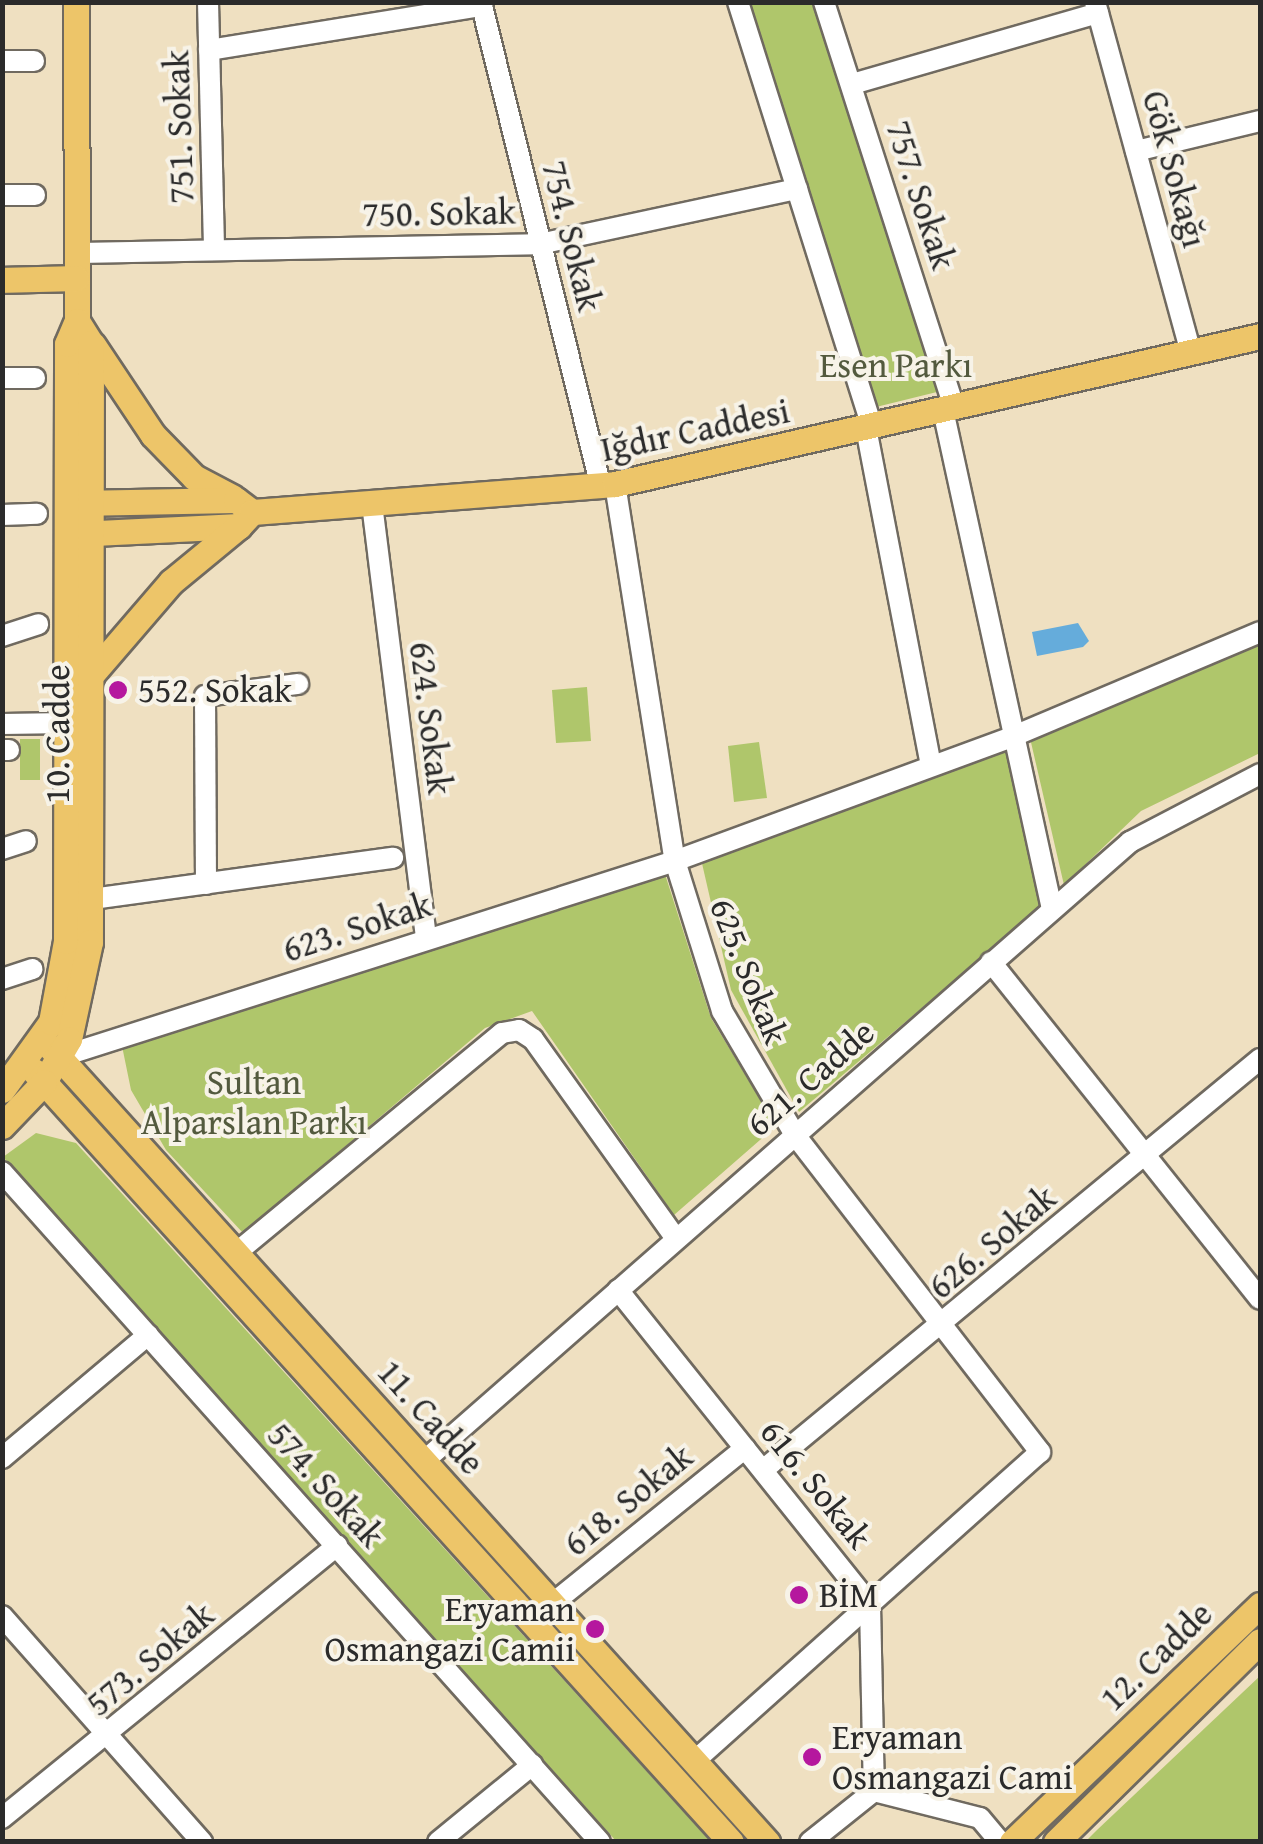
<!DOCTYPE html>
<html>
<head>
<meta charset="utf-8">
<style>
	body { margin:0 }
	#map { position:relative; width:1263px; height:1844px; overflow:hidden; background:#efe0c1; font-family:"Gentium Book Plus",serif }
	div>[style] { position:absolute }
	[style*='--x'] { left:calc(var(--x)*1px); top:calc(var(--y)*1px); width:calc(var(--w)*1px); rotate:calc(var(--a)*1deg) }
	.green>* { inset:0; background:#afc66b }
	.water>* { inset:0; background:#65acdb }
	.roads { filter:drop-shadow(2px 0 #706a60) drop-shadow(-2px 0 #706a60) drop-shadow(0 2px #706a60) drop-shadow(0 -2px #706a60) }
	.minor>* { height:20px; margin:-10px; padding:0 10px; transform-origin:10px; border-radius:10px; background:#fff }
	.major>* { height:25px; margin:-12.5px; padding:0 12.5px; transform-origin:12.5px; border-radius:12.5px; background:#edc569 }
	.dots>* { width:28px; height:28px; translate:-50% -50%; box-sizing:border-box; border:5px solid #f7f3e8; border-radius:50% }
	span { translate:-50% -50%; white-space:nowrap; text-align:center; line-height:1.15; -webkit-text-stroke:8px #f7f3e8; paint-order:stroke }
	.street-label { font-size:35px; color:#2b2b2b }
	.park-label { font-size:35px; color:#535a3e }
	.poi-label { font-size:35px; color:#2b2b2b }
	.left { translate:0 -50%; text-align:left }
	.right { translate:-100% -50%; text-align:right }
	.frame { position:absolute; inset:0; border:5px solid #2b2b2b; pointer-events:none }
</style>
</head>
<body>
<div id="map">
	<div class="green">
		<i style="clip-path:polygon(746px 3px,818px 3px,941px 391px,872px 408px)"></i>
		<i style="clip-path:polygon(1260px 638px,1260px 753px,1141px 811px,1064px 885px,1030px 738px)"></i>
		<i style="clip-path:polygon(587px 687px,591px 741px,556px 743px,552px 690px)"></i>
		<i style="clip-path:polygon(20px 739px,40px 739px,40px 780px,20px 780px)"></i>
		<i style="clip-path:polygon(759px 742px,767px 798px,734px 802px,728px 746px)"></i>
		<i style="clip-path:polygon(1013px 749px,1046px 903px,799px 1112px,731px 990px,701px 859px)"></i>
		<i style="clip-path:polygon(664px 871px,711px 1018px,776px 1126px,674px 1215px,532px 1011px,485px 1028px,243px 1233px,166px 1150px,131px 1090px,122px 1046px)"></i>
		<i style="clip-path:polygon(36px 1133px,76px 1143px,710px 1841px,616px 1841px,3px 1157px)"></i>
		<i style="clip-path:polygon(1260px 1676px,1260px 1841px,1086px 1841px,1097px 1830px)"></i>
	</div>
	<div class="water">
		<i style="clip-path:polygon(1078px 623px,1089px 641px,1083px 647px,1037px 656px,1032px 632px)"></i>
	</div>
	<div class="roads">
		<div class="minor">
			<i style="--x:208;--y:2;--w:248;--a:88.6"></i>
			<i style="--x:481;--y:2;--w:499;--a:76.1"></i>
			<i style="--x:738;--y:2;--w:446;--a:72.5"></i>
			<i style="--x:824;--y:2;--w:426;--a:72.2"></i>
			<i style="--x:1095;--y:2;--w:363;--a:74.7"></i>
			<i style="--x:209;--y:50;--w:277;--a:-9.2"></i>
			<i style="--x:2;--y:61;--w:32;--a:0"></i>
			<i style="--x:852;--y:84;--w:256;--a:-16.1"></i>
			<i style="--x:1136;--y:151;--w:128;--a:-13.6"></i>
			<i style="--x:2;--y:195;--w:33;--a:0"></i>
			<i style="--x:76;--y:253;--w:464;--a:-1.1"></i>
			<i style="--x:540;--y:244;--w:263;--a:-12.1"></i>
			<i style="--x:2;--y:378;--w:33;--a:0"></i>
			<i style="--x:943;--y:410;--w:511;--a:77.68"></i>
			<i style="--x:866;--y:428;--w:344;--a:79.1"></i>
			<i style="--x:615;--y:484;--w:382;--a:81"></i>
			<i style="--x:675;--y:861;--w:157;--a:72.6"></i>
			<i style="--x:722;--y:1011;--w:144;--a:59.5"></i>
			<i style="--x:795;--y:1135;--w:401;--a:52.3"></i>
			<i style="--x:1040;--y:1452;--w:464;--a:138.2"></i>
			<i style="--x:372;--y:504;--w:438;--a:82.9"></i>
			<i style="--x:2;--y:515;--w:35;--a:-2"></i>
			<i style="--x:2;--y:636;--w:38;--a:-18"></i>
			<i style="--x:2;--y:724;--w:66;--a:-0.9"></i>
			<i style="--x:2;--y:750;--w:7;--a:0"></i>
			<i style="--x:2;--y:849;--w:25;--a:-18"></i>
			<i style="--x:206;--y:884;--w:188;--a:-90.3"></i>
			<i style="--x:205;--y:696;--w:94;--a:-7.4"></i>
			<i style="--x:92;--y:899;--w:304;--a:-7.8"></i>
			<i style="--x:991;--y:962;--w:431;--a:51.4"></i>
			<i style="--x:2;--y:979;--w:32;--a:-18"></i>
			<i style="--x:60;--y:1057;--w:645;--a:-17.68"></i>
			<i style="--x:675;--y:861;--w:361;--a:-20.2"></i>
			<i style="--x:1014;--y:736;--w:267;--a:-22.9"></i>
			<i style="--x:2;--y:1172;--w:898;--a:48.25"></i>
			<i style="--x:236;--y:1253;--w:345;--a:-39.6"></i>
			<i style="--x:502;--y:1033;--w:17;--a:-10"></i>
			<i style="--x:519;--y:1030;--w:17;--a:33"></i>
			<i style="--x:533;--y:1039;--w:246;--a:54.4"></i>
			<i style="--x:618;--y:1290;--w:403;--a:51.3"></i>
			<i style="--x:870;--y:1604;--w:187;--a:88.8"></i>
			<i style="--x:874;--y:1791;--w:82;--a:141.4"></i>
			<i style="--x:2;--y:1458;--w:191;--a:-40.1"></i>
			<i style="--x:424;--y:1461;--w:939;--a:-41.24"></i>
			<i style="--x:1130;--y:842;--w:147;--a:-27.6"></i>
			<i style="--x:763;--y:1470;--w:645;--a:-39.59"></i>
			<i style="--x:552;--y:1604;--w:248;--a:-38.9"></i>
			<i style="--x:2;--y:1616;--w:302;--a:48.5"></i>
			<i style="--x:874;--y:1791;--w:109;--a:14.3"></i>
			<i style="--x:980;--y:1818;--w:31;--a:50"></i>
			<i style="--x:2;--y:1818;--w:432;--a:-39.1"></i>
			<i style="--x:438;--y:1842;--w:122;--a:-39.3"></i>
		</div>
		<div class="major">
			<i style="--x:76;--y:2;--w:319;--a:89.8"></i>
			<i style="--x:2;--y:280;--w:74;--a:-1.5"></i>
			<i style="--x:93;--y:345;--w:108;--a:56.3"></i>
			<i style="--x:153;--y:435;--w:59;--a:45.7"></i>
			<i style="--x:194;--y:477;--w:43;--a:27.8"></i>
			<i style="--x:77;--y:503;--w:159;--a:-1.1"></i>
			<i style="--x:236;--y:500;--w:20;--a:37"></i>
			<i style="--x:252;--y:512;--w:19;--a:133"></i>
			<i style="--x:239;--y:526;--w:161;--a:177.2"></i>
			<i style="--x:252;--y:512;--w:364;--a:-4.4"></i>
			<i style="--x:615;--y:484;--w:662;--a:-12.92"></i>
			<i style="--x:91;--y:675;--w:123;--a:-49.3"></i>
			<i style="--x:171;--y:582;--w:88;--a:-39.5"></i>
			<i style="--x:50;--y:1047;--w:1071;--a:47.95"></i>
			<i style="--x:34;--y:1071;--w:1039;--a:47.89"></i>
			<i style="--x:2;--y:1090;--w:84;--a:-54.2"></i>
			<i style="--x:51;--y:1022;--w:82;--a:-79.5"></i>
			<i style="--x:66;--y:941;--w:597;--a:-89.9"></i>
			<i style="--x:67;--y:344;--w:25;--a:-67"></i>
			<i style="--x:77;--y:321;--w:26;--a:58"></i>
			<i style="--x:91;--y:343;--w:599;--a:90.1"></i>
			<i style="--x:90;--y:942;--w:99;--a:102.2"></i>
			<i style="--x:69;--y:1039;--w:50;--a:120.2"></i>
			<i style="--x:44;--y:1082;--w:61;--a:133.7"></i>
			<i style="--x:1012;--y:1842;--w:343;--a:-43.7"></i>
			<i style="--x:1056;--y:1842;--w:286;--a:-44.6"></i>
		</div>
	</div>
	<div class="dots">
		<i style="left:118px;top:690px;background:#b5179e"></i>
		<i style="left:799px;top:1595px;background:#b5179e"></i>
		<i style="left:595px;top:1629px;background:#b5179e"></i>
		<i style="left:812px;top:1757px;background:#b5179e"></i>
	</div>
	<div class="street-label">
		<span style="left:179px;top:127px;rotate:-92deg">751. Sokak</span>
		<span style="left:1175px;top:169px;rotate:75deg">Gök Sokağı</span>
		<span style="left:921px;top:195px;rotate:72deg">757. Sokak</span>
		<span style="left:439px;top:213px;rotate:-1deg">750. Sokak</span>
		<span style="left:572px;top:236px;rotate:76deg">754. Sokak</span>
		<span style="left:695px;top:430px;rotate:-12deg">Iğdır Caddesi</span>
		<span style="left:431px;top:718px;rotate:83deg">624. Sokak</span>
		<span style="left:57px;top:734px;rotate:-90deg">10. Cadde</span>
		<span style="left:357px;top:927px;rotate:-18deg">623. Sokak</span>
		<span style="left:749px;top:971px;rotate:68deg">625. Sokak</span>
		<span style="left:810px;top:1078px;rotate:-41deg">621. Cadde</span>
		<span style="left:992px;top:1242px;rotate:-40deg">626. Sokak</span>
		<span style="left:431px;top:1417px;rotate:48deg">11. Cadde</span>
		<span style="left:816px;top:1484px;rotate:51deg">616. Sokak</span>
		<span style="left:326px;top:1485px;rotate:48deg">574. Sokak</span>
		<span style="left:628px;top:1500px;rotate:-39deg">618. Sokak</span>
		<span style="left:1156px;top:1656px;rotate:-44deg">12. Cadde</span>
		<span style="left:150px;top:1659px;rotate:-40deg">573. Sokak</span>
	</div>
	<div class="park-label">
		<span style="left:896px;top:365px">Esen Parkı</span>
		<span style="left:254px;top:1102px">Sultan<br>Alparslan Parkı</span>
	</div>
	<div class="poi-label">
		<span class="left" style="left:138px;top:690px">552. Sokak</span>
		<span class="left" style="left:819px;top:1595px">BİM</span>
		<span class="right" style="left:575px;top:1629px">Eryaman<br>Osmangazi Camii</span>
		<span class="left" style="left:832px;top:1757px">Eryaman<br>Osmangazi Cami</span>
	</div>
	<div class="frame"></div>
</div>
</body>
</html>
